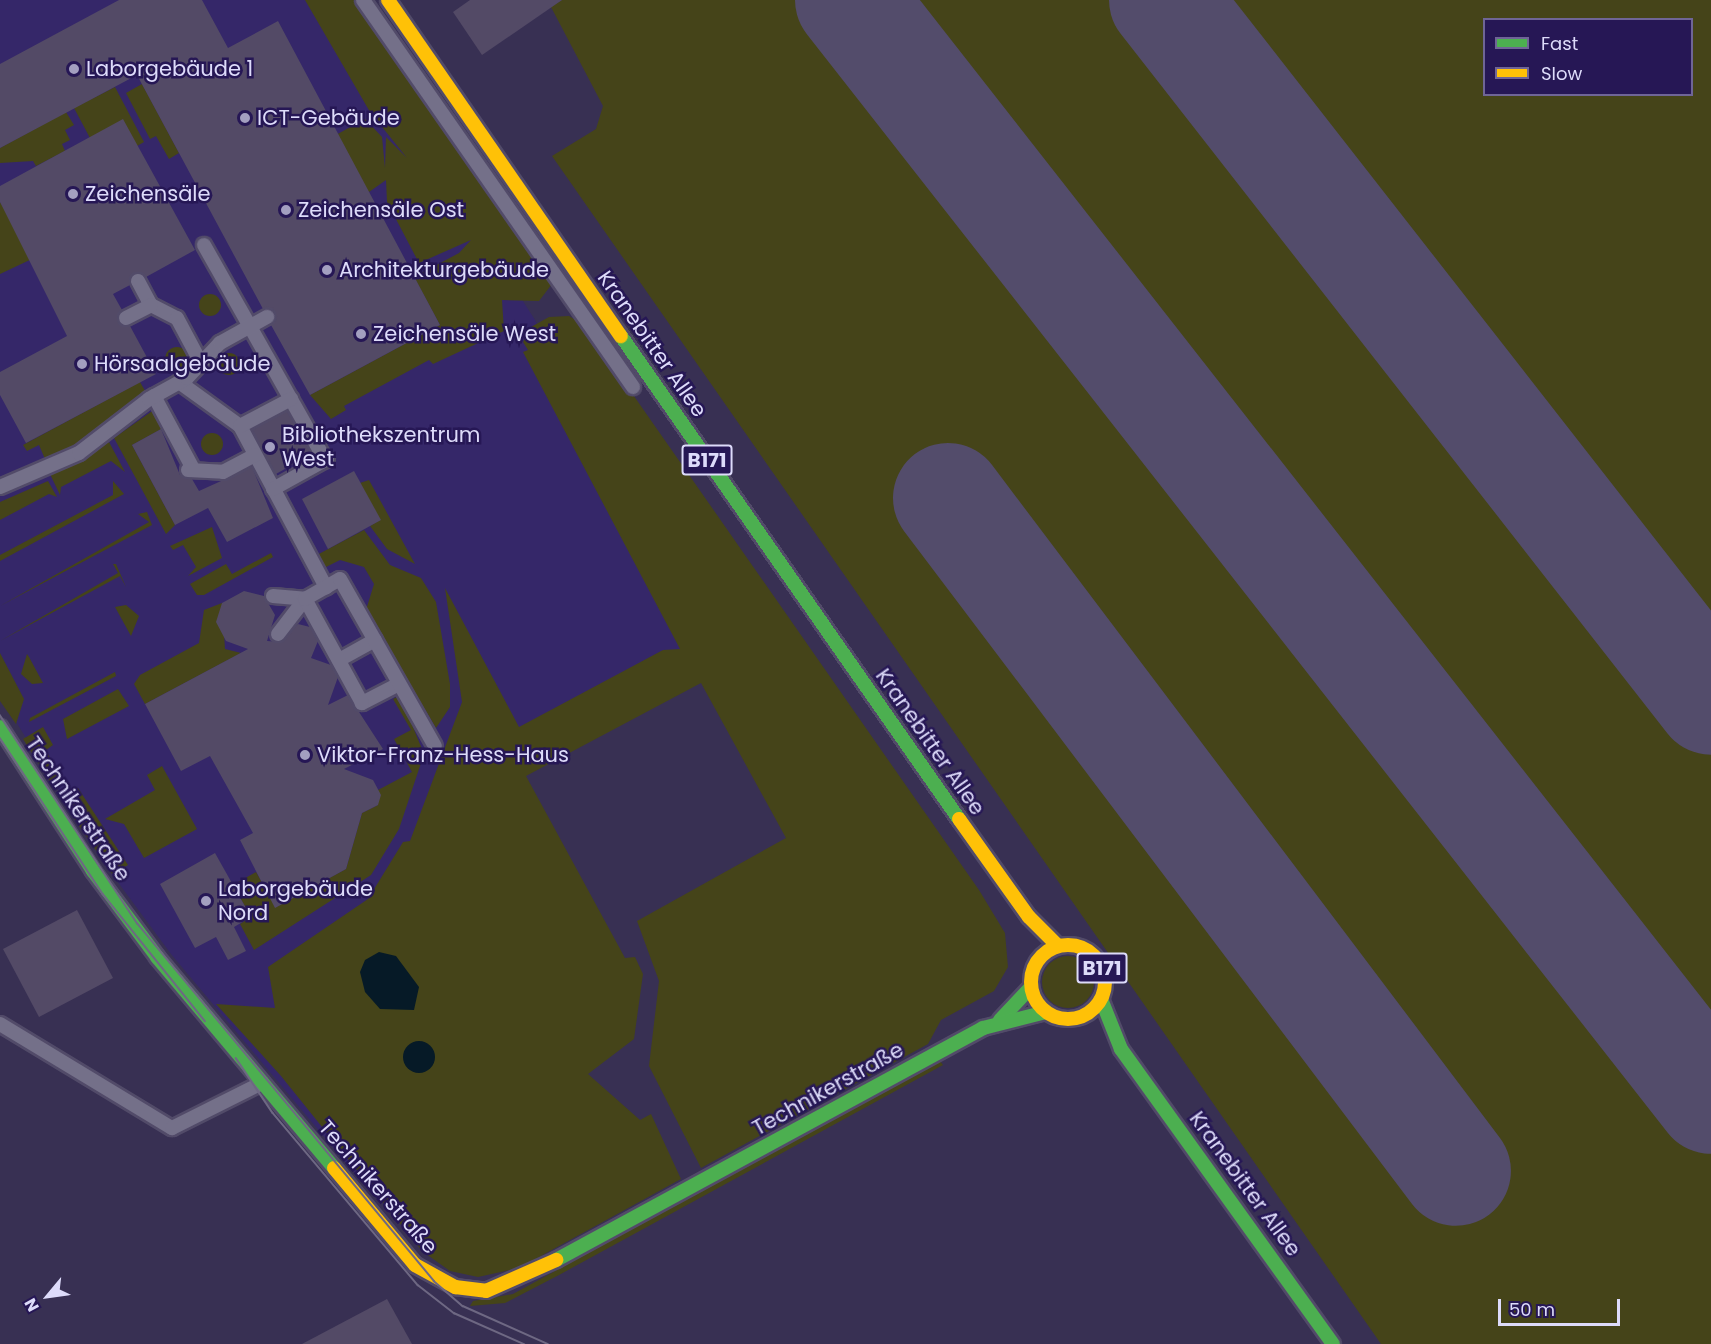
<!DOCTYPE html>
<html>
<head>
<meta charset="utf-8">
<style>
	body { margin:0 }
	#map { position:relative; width:1711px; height:1344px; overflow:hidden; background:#383053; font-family:Poppins,sans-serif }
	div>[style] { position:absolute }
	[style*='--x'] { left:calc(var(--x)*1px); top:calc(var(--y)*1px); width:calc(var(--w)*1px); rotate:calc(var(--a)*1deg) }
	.built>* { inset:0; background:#352769 }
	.green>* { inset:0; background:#454419 }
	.round { border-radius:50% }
	.water>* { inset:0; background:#061a27 }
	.runway>* { height:110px; margin:-55px; padding:0 55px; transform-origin:55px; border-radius:55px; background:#534c6b }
	.building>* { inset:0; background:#534a66 }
	.roads { filter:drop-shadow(2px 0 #524b69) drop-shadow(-2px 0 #524b69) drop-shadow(0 2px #524b69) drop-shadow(0 -2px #524b69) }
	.street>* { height:14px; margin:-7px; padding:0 7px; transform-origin:7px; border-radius:7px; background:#747089 }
	.fast>* { height:14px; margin:-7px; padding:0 7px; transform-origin:7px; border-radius:7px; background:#4caf50 }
	.slow>* { height:14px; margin:-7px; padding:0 7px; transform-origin:7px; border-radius:7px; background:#ffc107 }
	.slow>.ring { margin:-7px; padding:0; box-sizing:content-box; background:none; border:14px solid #ffc107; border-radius:50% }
	.tram>* { height:1.5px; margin:-0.75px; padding:0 0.75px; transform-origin:0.75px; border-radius:0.75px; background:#6e6883 }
	.dots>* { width:16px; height:16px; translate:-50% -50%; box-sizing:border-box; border:3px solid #261755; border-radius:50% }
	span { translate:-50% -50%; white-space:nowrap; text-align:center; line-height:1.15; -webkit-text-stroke:5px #261755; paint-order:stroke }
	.shield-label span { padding:2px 4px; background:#261755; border:2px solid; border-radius:4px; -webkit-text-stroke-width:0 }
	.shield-label { font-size:20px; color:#dddbfa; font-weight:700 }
	.poi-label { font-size:21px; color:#dddbfa }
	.left { translate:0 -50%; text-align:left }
	.street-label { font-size:21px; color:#dddbfa }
	.legend { position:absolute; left:1483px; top:18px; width:210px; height:78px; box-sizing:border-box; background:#261755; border:2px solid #6f6597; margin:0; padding:8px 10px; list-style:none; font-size:18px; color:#dddbfa }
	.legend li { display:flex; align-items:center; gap:12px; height:30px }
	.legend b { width:30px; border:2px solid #6f6597 }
	.north { position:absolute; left:18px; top:1266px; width:60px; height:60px; -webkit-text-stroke:4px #261755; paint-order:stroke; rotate:241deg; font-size:16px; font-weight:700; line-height:24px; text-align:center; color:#dddbfa }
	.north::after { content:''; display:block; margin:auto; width:21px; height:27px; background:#dddbfa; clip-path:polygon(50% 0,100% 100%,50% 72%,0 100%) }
	.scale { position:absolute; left:1498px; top:1299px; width:122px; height:27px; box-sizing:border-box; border:3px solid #dddbfa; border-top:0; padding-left:8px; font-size:18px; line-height:21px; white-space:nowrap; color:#dddbfa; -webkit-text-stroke:4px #261755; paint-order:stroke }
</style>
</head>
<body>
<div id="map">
	<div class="built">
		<i style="clip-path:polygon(0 0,330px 0,535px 320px,710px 661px,514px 754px,372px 1194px,171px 954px,103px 862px,0 696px)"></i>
	</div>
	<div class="green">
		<i style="clip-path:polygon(305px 0,358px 0,552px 284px,539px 301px,502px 300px,504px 331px,433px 364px,429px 360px,344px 406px,346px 410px,331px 419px,310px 395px,440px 325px,414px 277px,459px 253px,471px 240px,419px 263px,387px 202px,386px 180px,369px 192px,314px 147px,365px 119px,382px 137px,385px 168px,386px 137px,407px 158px,370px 112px)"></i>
		<i style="clip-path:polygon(evenodd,562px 0,1711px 0,1711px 1344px,1381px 1344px,552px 156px,596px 129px,603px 106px,551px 7px,562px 0,1484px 20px,1692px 20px,1692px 94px,1484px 94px,1484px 20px)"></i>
		<i style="clip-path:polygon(142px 84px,179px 153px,169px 159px,156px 136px,150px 139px,126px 93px)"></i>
		<i style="clip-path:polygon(115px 87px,144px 142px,137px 146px,90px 138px,74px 108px)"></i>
		<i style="clip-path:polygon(66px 112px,74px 125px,65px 130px,70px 140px,62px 144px,65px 151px,36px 166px,33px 161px,0 163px,0 148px)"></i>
		<i style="clip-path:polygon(0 202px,34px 258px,0 274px)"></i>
		<i class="round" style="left:199px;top:294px;width:22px;height:22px"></i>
		<i style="clip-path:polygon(569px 316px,585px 326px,979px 890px,1005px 933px,1008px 967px,994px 991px,941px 1020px,928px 1044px,701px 1168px,649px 1066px,659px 981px,637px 921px,786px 838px,701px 683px,526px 776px,625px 958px,635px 957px,643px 974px,634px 1039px,588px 1074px,640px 1120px,651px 1114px,681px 1179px,519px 1268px,478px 1277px,450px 1271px,422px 1251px,281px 1076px,216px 1004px,275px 1008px,268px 967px,368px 899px,403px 842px,410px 841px,462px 702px,445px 588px,519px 727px,663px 650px,680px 649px,523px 352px,528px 350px,523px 342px,531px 327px,549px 317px)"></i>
		<i class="round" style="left:165px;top:347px;width:24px;height:24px"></i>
		<i class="round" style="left:218px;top:353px;width:22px;height:22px"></i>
		<i style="clip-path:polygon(140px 382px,148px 396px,73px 447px,45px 459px,39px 445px,27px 451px,23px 445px)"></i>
		<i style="clip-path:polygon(155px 409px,165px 427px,132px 445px,175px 525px,166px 534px,114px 438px)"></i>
		<i class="round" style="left:201px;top:433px;width:22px;height:22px"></i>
		<i style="clip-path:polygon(109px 442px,125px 472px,111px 461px,61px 487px,60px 495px,50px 474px)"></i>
		<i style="clip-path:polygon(369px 480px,415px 564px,387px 549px,370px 526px,380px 520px,360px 483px)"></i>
		<i style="clip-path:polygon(48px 481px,57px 497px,49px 494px,0 520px,0 502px)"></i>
		<i style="clip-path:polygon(113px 481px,124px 494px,0 561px,0 555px,113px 495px)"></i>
		<i style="clip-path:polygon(147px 512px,152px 525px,0 606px,149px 522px,138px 514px)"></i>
		<i style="clip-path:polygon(212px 527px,222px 558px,188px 576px,196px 567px,183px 545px,173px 550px,170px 546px)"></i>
		<i style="clip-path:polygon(364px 530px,390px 565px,421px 578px,436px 602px,450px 684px,450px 707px,436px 728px,366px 610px,374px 584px,364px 567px,340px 560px,322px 569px,315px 556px)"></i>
		<i style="clip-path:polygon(271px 553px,273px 557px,204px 595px,197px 595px,190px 584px,226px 564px,232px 574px)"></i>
		<i style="clip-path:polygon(113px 564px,116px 564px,126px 587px,120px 576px,0 641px,118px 573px)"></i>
		<i style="clip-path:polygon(222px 603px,225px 649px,241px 653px,145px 704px,134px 684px,140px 675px,199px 643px,204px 610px)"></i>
		<i style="clip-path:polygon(126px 605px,139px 616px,131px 636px,115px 607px)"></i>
		<i style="clip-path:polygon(0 653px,24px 699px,16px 724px,0 701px)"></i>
		<i style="clip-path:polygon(27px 654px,29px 657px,43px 683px,32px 684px,21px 674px)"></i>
		<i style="clip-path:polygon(115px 672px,116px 676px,29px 722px,30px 718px)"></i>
		<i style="clip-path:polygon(118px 689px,129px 706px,67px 739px,63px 719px)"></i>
		<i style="clip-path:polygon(400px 695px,424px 754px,399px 829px,371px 875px,254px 950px,240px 924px,251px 917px,233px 885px,256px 872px,276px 907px,346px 869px,362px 813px,378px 805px,378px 790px,412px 772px,394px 739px,411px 730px,393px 699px)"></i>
		<i style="clip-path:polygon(43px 727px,53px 745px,46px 750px,62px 782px,54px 788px,23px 739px)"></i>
		<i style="clip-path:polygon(162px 766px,197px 829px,144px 858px,124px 824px,105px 819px,155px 790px,147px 775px)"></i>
		<i style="clip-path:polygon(78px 788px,128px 865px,112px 874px,60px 798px)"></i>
		<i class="round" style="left:1042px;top:956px;width:52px;height:52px"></i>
		<i style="clip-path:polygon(940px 1061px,943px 1065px,559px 1275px,505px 1303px,470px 1306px,473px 1301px,513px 1294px)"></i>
	</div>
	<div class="water">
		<i style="clip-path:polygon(379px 952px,396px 956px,419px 987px,414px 1010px,380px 1009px,365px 992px,360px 972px,365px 960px)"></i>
		<i class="round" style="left:403px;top:1041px;width:32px;height:32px"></i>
	</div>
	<div class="runway">
		<i style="--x:850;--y:0;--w:1396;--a:51.92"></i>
		<i style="--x:1164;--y:0;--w:888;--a:51.99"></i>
		<i style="--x:948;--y:498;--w:843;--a:52.95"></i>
	</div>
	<div class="building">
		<i style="clip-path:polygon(119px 0,202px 0,228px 48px,278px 21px,440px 325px,310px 395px,271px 325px,275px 313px,263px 309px,137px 75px,0 148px,0 64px)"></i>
		<i style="clip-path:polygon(470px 0,562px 0,482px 55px,453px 12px)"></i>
		<i style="clip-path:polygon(123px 119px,195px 250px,146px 277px,134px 273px,130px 285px,113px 294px,122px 310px,118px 323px,130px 326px,156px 374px,26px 443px,0 395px,0 372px,67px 336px,0 202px,0 186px)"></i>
		<i style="clip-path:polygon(287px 411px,311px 454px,276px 474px,252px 430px)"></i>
		<i style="clip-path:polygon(161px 429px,180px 475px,192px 479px,199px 491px,252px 467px,273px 518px,227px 542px,208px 508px,175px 525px,132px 445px)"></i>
		<i style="clip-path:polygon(354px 471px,381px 520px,328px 549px,302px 499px)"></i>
		<i style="clip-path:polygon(244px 591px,264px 596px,275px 615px,267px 641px,282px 642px,298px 624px,310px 627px,318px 641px,311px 658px,331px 665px,338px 677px,328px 705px,348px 695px,383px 749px,344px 769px,373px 780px,381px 795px,378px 805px,362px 813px,346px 869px,275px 908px,240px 840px,253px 833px,210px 756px,181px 771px,145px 704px,248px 649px,226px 641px,216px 622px,222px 603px)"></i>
		<i style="clip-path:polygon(215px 853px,251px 917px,234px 927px,246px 951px,228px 960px,216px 937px,195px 948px,160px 884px)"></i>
		<i style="clip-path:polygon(77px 910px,113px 978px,39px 1017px,3px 949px)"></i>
		<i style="clip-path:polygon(387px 1299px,412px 1344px,302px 1344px)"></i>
	</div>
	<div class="roads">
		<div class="street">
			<i style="--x:363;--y:0;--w:472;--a:55.1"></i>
			<i style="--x:204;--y:245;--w:247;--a:60.6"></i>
			<i style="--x:138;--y:281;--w:27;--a:62"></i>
			<i style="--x:151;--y:305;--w:29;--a:27"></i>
			<i style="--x:177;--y:318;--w:51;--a:61.9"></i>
			<i style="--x:126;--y:318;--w:28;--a:-27"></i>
			<i style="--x:179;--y:382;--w:75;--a:35.8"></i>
			<i style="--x:240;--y:426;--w:183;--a:61.9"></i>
			<i style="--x:154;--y:396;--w:81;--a:61.8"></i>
			<i style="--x:240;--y:426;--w:58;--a:-27.9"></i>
			<i style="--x:188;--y:470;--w:35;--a:3"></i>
			<i style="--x:223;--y:472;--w:36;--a:-28"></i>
			<i style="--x:0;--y:487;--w:86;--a:-23.3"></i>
			<i style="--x:79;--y:453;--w:88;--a:-37.6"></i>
			<i style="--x:149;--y:399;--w:43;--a:-28.9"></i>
			<i style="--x:187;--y:378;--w:48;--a:-46.7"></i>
			<i style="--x:220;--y:343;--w:54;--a:-29"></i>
			<i style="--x:273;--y:489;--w:62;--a:-29.1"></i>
			<i style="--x:273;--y:596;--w:32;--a:5"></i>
			<i style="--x:278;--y:634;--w:44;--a:-52.4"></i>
			<i style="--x:339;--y:660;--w:41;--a:-29.1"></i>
			<i style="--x:399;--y:684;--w:42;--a:152.8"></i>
			<i style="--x:362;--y:703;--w:119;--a:-118.7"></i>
			<i style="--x:305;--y:599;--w:40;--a:-29.7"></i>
			<i style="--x:340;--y:579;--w:192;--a:60.4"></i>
			<i style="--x:0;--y:1024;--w:201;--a:31.2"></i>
			<i style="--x:172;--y:1128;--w:101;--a:-26.6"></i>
		</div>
		<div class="fast">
			<i style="--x:621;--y:336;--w:590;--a:55.02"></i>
			<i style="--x:0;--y:727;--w:171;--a:57.1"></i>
			<i style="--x:93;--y:871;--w:107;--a:53.3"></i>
			<i style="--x:157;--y:957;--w:275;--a:50"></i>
			<i style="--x:1101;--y:999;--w:54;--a:68.2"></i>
			<i style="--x:1121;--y:1049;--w:363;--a:54.3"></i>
			<i style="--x:1000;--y:1020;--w:45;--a:-46.8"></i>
			<i style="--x:556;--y:1260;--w:486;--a:-28.5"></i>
			<i style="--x:983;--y:1028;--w:65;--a:-14.3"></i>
		</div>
		<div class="slow">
			<i style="--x:388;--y:0;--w:409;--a:55.3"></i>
			<i style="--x:959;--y:819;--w:120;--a:54.5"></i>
			<i style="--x:1029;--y:917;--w:41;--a:45"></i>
			<i class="ring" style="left:1031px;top:945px;width:60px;height:60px"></i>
			<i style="--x:334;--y:1168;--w:126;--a:50.1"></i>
			<i style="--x:415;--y:1265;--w:46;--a:28.8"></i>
			<i style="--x:455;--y:1287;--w:31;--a:7"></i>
			<i style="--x:486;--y:1291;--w:77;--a:-23.9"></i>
		</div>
	</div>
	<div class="tram">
		<i style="--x:0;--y:715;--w:250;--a:56.6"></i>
		<i style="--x:138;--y:924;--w:464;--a:50.3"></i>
		<i style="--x:434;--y:1281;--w:38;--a:41"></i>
		<i style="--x:463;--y:1306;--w:93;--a:24.1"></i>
		<i style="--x:0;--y:738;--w:187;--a:56.6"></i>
		<i style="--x:103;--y:894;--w:163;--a:51.2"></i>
		<i style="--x:236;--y:1058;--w:66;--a:56.1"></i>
		<i style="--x:273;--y:1113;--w:225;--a:49.9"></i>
		<i style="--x:418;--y:1285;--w:46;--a:37.9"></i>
		<i style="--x:454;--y:1313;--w:77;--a:23.9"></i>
	</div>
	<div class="dots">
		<i style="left:74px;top:69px;background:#a39fc0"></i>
		<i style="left:245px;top:118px;background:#a39fc0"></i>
		<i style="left:73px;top:194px;background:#a39fc0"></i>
		<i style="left:286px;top:210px;background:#a39fc0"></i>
		<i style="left:327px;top:270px;background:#a39fc0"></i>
		<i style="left:361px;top:334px;background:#a39fc0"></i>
		<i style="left:82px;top:364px;background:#a39fc0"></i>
		<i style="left:270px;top:447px;background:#a39fc0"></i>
		<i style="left:305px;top:755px;background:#a39fc0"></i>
		<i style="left:206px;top:901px;background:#a39fc0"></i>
	</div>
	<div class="shield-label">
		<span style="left:707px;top:460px">B171</span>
		<span style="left:1102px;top:968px">B171</span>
	</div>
	<div class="poi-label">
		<span class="left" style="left:86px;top:69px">Laborgebäude 1</span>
		<span class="left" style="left:257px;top:118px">ICT-Gebäude</span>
		<span class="left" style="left:85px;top:194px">Zeichensäle</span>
		<span class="left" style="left:298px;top:210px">Zeichensäle Ost</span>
		<span class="left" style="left:339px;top:270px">Architekturgebäude</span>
		<span class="left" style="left:373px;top:334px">Zeichensäle West</span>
		<span class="left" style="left:94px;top:364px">Hörsaalgebäude</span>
		<span class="left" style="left:282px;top:447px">Bibliothekszentrum<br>West</span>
		<span class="left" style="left:317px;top:755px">Viktor-Franz-Hess-Haus</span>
		<span class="left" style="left:218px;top:901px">Laborgebäude<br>Nord</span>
	</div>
	<div class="street-label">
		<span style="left:652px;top:344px;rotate:55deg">Kranebitter Allee</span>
		<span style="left:930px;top:742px;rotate:55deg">Kranebitter Allee</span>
		<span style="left:78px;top:809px;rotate:56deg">Technikerstraße</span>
		<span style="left:828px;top:1089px;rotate:-29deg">Technikerstraße</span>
		<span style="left:1245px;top:1184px;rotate:54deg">Kranebitter Allee</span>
		<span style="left:378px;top:1187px;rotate:49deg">Technikerstraße</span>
	</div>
	<ul class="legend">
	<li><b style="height:8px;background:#4caf50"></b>Fast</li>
	<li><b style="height:8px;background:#ffc107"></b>Slow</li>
	</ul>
	<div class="north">N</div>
	<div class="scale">50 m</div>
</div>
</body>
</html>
